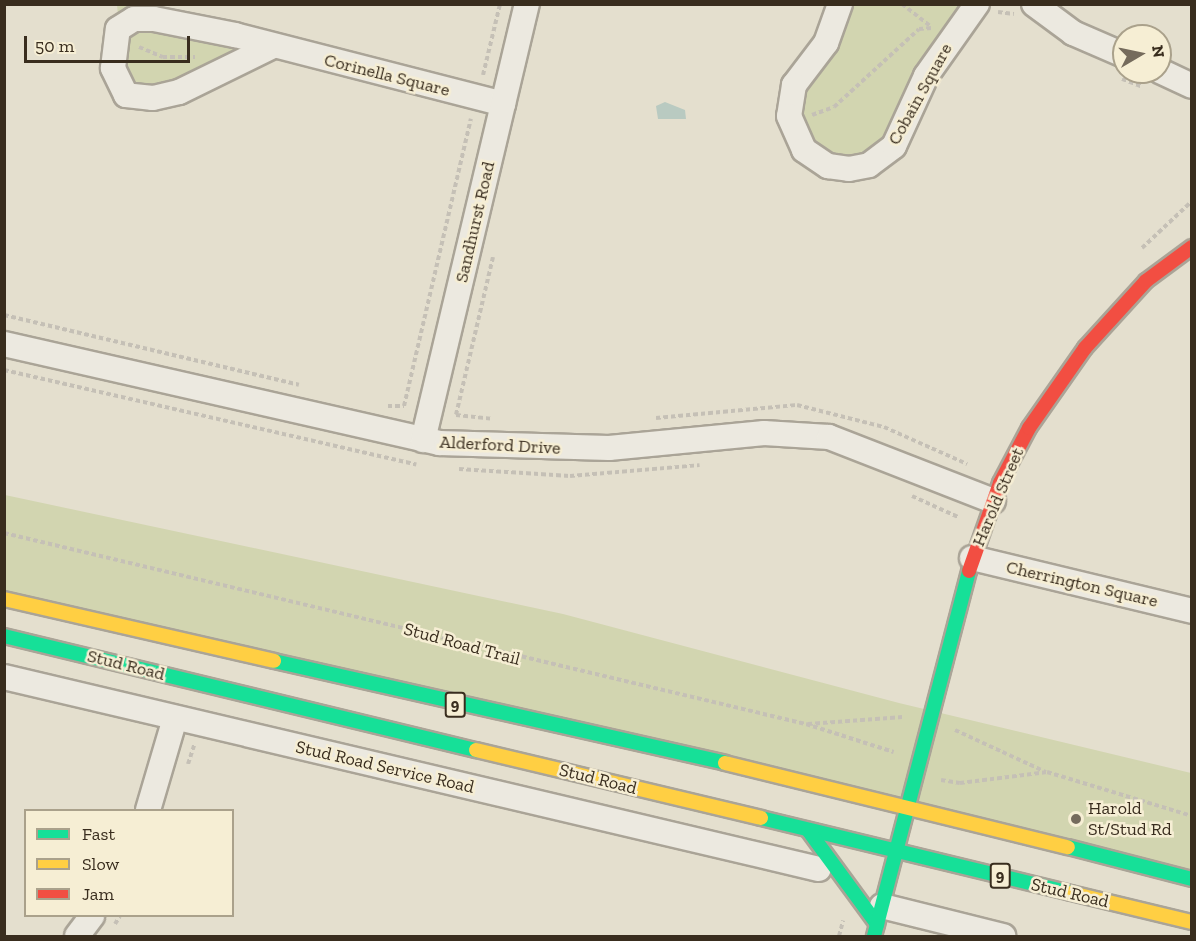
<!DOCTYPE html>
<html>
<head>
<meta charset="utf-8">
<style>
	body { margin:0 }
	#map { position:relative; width:1196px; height:941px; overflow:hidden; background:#e4dfce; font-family:"Zilla Slab",serif }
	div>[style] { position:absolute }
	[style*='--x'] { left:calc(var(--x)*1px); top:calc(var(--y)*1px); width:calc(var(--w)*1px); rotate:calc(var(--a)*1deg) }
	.green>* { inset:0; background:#d2d5b0 }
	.water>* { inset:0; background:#b9cac1 }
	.path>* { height:4px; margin-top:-2px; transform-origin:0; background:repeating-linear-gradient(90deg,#c5c0b6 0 4.5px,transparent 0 7.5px) }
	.roads { filter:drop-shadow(2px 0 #aaa497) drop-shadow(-2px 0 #aaa497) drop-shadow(0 2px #aaa497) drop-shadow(0 -2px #aaa497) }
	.street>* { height:24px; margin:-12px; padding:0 12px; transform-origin:12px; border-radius:12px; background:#ece9e0 }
	.fast>* { height:14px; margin:-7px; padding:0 7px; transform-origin:7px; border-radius:7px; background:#16e098 }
	.slow>* { height:14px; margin:-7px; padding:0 7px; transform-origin:7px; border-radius:7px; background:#ffcf43 }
	.jam>* { height:14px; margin:-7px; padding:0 7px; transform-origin:7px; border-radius:7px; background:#f24e42 }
	.dots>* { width:16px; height:16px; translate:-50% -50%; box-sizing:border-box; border:3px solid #f6eed4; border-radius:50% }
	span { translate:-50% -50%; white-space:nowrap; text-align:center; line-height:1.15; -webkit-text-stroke:5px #f6eed4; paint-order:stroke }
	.shield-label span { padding:2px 4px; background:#f6eed4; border:2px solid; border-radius:4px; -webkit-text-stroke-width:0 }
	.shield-label { font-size:16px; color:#392d1e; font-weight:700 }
	.street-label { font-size:18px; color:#392d1e }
	.poi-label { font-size:18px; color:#392d1e }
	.left { translate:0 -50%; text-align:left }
	.frame { position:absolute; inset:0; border:6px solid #392d1e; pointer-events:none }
	.legend { position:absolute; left:24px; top:809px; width:210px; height:108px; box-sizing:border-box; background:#f6eed4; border:2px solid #aaa18b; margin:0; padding:8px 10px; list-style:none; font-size:18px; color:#392d1e }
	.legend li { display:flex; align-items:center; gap:12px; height:30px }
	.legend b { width:30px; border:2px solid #aaa18b }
	.north { position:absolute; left:1112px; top:24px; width:60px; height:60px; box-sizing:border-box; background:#f6eed4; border:2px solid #aaa18b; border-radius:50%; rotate:81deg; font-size:16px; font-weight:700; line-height:24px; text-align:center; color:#392d1e }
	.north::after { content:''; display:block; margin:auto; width:21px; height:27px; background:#756b5c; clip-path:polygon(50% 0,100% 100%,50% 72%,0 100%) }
	.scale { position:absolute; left:24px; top:36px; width:166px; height:27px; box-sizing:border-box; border:3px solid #392d1e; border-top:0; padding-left:8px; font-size:18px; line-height:21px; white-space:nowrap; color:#392d1e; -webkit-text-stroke:4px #f6eed4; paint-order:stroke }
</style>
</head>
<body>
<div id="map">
	<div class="green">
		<i style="clip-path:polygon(117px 5px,131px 5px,134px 19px,271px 47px,179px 92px,126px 95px)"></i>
		<i style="clip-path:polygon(840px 5px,977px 5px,894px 146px,828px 166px,789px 116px)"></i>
		<i style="clip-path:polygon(5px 495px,563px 614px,899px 703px,1191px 773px,1191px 878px,5px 597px)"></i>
	</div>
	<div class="water">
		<i style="clip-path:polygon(665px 102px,685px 110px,686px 119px,658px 119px,656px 106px)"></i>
	</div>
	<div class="path">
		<i style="--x:902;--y:4;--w:37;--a:38"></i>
		<i style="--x:998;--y:12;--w:16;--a:7"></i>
		<i style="--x:139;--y:47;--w:26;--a:23"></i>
		<i style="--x:163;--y:57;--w:32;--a:0"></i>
		<i style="--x:483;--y:75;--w:73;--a:-76.5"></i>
		<i style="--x:1122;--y:79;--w:22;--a:21"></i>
		<i style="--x:812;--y:115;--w:23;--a:-20"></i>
		<i style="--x:834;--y:107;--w:115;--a:-42.5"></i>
		<i style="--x:919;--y:29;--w:13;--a:-4"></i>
		<i style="--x:1142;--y:248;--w:69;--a:-43.2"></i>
		<i style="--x:493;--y:257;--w:162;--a:103.2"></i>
		<i style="--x:456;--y:415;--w:37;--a:6"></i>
		<i style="--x:4;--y:315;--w:303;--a:13.3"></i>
		<i style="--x:4;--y:370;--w:423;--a:12.9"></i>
		<i style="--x:388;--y:406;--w:16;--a:0"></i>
		<i style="--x:404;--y:406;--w:295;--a:-76.9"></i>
		<i style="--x:656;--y:418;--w:142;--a:-5.3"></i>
		<i style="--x:797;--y:405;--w:90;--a:14.2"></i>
		<i style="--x:884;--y:427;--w:91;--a:24"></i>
		<i style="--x:459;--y:469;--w:111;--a:3.6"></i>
		<i style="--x:570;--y:476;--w:130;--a:-4.8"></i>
		<i style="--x:912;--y:496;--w:51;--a:24.5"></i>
		<i style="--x:4;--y:533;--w:824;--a:13.4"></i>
		<i style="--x:806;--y:724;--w:92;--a:17.7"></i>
		<i style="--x:808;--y:724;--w:95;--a:-4.2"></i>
		<i style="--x:955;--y:730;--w:100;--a:24.8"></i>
		<i style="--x:188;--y:764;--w:22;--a:-72"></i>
		<i style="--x:941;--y:780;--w:19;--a:9"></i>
		<i style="--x:960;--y:783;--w:88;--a:-7.2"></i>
		<i style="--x:1047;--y:772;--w:152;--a:16.9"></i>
		<i style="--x:115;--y:924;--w:9;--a:-58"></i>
		<i style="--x:839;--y:936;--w:16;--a:-75"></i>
	</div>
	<div class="roads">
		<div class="street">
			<i style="--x:840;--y:4;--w:41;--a:109.7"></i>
			<i style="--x:826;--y:43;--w:53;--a:127.3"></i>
			<i style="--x:794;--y:85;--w:31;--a:99"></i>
			<i style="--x:789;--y:116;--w:37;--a:66"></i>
			<i style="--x:804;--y:150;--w:29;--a:34"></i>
			<i style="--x:828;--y:166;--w:21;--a:8"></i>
			<i style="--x:849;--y:169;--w:20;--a:-11"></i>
			<i style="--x:869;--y:165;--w:31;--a:-37"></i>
			<i style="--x:894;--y:146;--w:77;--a:-65.4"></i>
			<i style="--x:926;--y:76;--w:88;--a:-54.7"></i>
			<i style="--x:1034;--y:4;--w:49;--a:36.6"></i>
			<i style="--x:1073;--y:33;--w:56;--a:23.3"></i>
			<i style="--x:271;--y:47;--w:102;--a:153.9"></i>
			<i style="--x:179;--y:92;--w:27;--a:167"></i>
			<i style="--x:153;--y:98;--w:27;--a:-174"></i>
			<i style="--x:126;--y:95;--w:30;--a:-116"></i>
			<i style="--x:113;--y:68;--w:39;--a:-83"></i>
			<i style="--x:118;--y:29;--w:19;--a:-32"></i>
			<i style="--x:134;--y:19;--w:20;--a:0"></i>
			<i style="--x:154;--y:19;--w:83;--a:11.2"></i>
			<i style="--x:235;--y:35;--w:277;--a:14.4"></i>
			<i style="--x:1160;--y:71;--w:35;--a:25"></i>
			<i style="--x:4;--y:344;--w:446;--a:12.8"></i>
			<i style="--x:439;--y:443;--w:170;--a:1.7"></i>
			<i style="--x:609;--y:448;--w:156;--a:-5.5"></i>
			<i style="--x:764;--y:433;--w:65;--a:3.5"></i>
			<i style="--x:829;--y:437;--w:176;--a:21.3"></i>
			<i style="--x:423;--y:440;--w:448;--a:-76.6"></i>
			<i style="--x:972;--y:558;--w:226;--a:13.5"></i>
			<i style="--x:4;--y:677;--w:837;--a:13.26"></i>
			<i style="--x:148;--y:810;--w:96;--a:-73.6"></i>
			<i style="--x:882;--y:906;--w:125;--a:13.9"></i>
			<i style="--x:77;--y:936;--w:25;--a:-53"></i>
		</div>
		<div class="fast">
			<i style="--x:4;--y:636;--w:486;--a:13.6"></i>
			<i style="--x:274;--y:661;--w:462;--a:12.7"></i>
			<i style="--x:761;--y:818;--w:319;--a:13.6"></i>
			<i style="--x:808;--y:830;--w:117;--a:53.7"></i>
			<i style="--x:1068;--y:847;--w:128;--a:14.5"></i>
			<i style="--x:874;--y:936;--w:377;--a:-75.4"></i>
		</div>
		<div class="slow">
			<i style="--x:4;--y:599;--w:277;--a:12.9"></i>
			<i style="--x:476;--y:750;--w:293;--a:13.4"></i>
			<i style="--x:725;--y:763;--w:353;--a:13.8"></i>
			<i style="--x:1071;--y:893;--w:124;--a:13.5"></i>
		</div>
		<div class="jam">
			<i style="--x:969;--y:571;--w:93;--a:-70.6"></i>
			<i style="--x:1000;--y:483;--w:62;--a:-62.2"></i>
			<i style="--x:1029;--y:428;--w:98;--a:-55"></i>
			<i style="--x:1085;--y:348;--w:91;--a:-47.7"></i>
			<i style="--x:1146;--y:281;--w:57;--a:-36.5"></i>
		</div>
	</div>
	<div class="dots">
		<i style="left:1076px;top:819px;background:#756b5c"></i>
	</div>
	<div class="shield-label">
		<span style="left:455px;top:705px">9</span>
		<span style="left:1000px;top:876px">9</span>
	</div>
	<div class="street-label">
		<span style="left:387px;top:75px;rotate:14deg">Corinella Square</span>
		<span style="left:920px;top:94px;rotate:-61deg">Cobain Square</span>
		<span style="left:475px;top:222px;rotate:-77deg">Sandhurst Road</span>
		<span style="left:500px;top:445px;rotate:3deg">Alderford Drive</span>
		<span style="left:998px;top:497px;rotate:-67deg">Harold Street</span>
		<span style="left:1082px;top:584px;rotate:13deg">Cherrington Square</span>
		<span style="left:462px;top:644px;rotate:15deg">Stud Road Trail</span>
		<span style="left:126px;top:665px;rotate:14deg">Stud Road</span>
		<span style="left:385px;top:767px;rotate:13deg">Stud Road Service Road</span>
		<span style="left:598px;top:779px;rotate:14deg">Stud Road</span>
		<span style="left:1070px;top:893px;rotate:13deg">Stud Road</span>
	</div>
	<div class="poi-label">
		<span class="left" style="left:1088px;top:819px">Harold<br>St/Stud Rd</span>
	</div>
	<div class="frame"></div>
	<ul class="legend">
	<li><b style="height:8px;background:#16e098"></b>Fast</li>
	<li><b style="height:8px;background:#ffcf43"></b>Slow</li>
	<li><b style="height:8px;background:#f24e42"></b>Jam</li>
	</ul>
	<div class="north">N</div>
	<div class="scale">50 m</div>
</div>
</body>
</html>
